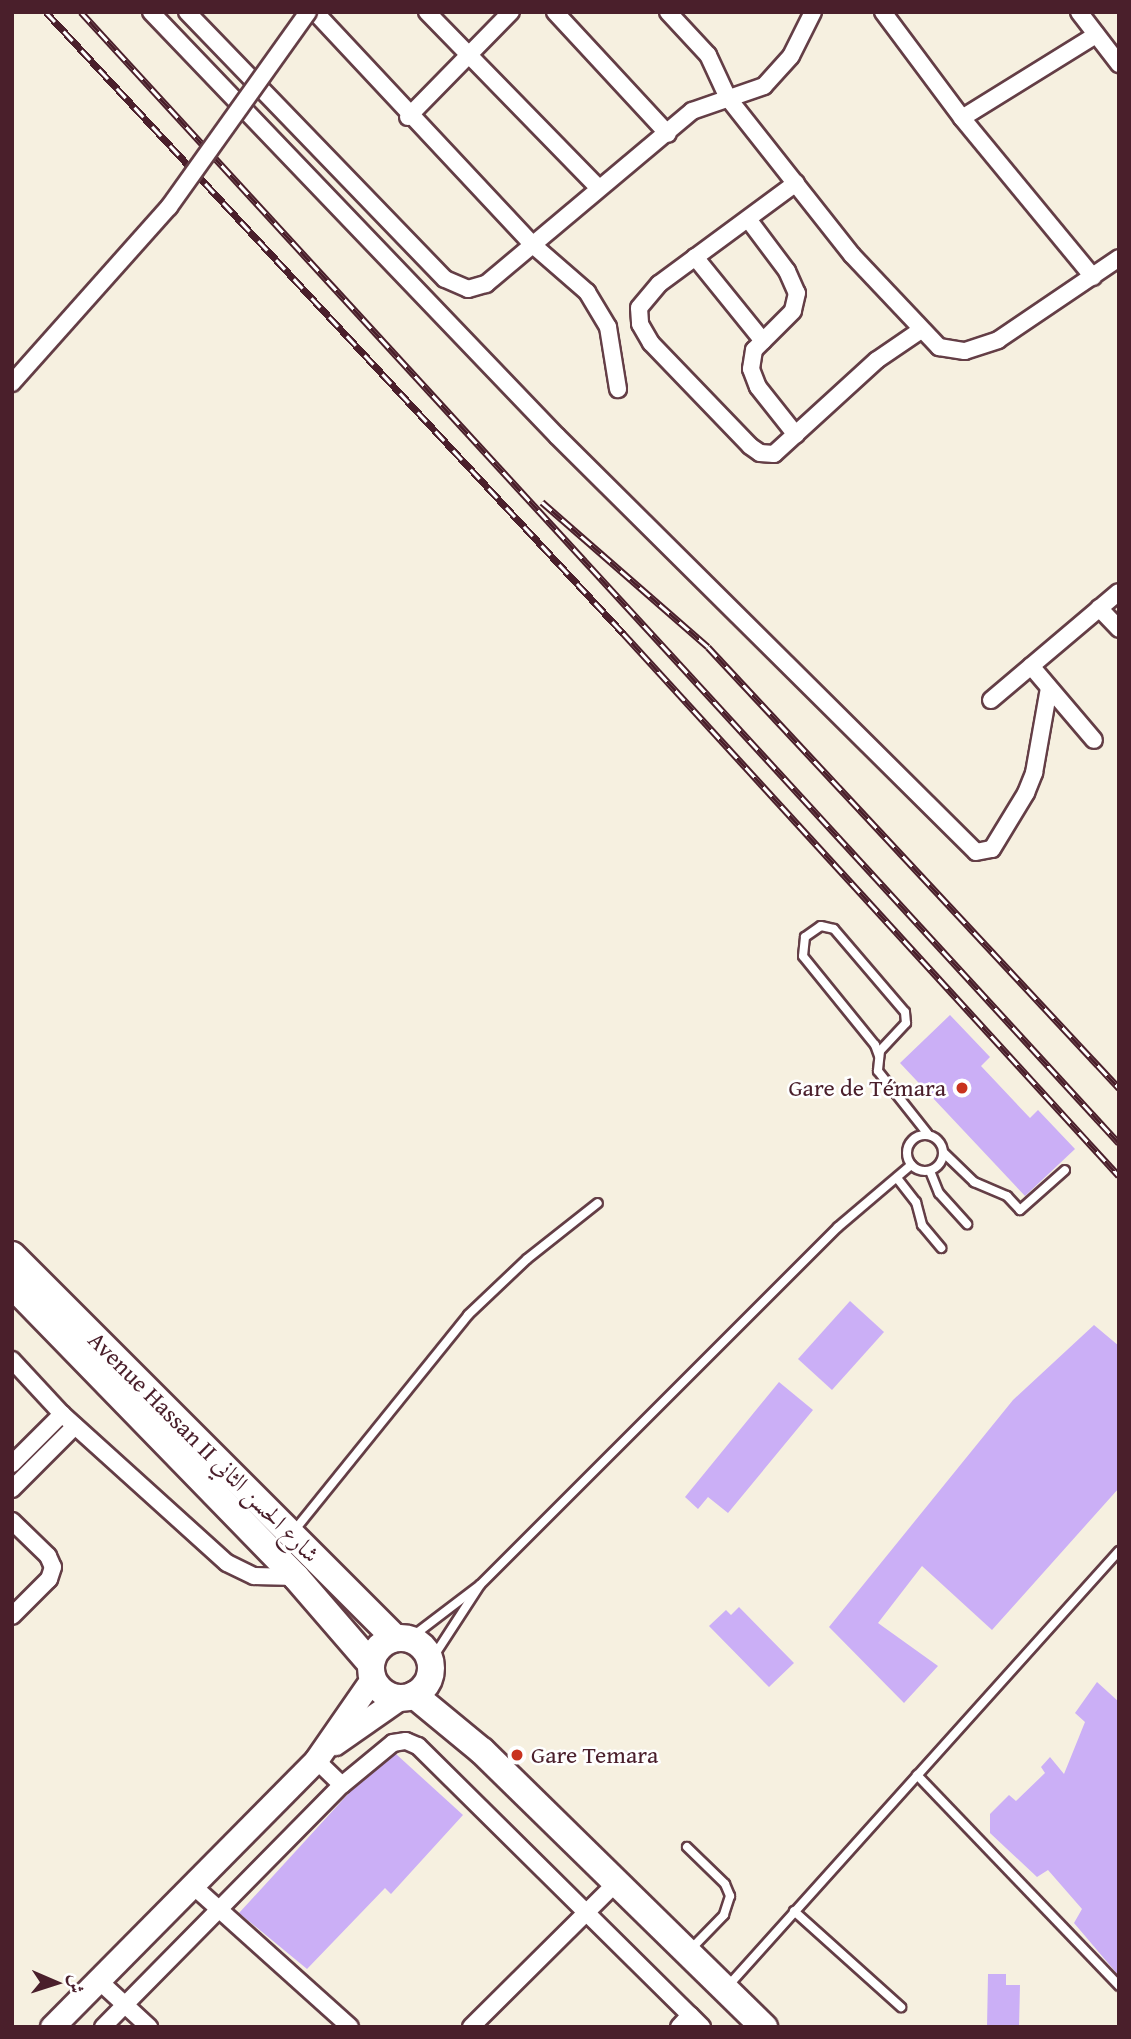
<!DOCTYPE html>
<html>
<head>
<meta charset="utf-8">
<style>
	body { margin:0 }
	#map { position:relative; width:1131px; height:2039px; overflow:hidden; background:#f6f0e0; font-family:"Gentium Book Plus",Amiri,serif }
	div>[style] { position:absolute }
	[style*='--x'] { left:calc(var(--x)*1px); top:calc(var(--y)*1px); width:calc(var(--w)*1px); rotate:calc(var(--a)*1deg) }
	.building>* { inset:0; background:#cbaff6 }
	.roads { filter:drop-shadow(2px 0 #643e46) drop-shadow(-2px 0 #643e46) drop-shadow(0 2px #643e46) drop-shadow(0 -2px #643e46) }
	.lane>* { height:8px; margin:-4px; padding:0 4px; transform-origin:4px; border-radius:4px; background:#fff }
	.lane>.ring { margin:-4px; padding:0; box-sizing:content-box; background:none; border:8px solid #fff; border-radius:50% }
	.street>* { height:16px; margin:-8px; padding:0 8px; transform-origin:8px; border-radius:8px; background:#fff }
	.secondary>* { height:23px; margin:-11.5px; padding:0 11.5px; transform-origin:11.5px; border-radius:11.5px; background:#fff }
	.primary>* { height:26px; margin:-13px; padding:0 13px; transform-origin:13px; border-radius:13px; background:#fff }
	.primary>.ring { margin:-13px; padding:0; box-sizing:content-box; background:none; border:26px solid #fff; border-radius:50% }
	.rail>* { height:7px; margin-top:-3.5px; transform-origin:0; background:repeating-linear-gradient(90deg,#fff 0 13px,#4a1f2b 0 26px); box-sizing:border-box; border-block:2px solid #4a1f2b }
	.bridges { filter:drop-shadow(2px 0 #643e46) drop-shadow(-2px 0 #643e46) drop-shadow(0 2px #643e46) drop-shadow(0 -2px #643e46) }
	.street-bridge>* { height:16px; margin:-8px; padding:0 8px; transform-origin:8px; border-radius:8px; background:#fff }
	.dots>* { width:19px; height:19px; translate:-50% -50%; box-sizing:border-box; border:4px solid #fff; border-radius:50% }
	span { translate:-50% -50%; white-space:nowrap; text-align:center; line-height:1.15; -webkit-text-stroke:5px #fff; paint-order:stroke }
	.poi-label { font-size:24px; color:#4a1f2b }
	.right { translate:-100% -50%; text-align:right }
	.left { translate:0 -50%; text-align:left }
	.street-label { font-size:24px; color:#4a1f2b }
	.frame { position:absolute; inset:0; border:14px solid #4a1f2b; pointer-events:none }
	.north { position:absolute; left:21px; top:1948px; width:70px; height:70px; -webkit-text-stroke:5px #fff; paint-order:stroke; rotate:93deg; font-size:19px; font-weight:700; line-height:28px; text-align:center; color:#4a1f2b }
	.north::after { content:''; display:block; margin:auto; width:24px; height:32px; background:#4a1f2b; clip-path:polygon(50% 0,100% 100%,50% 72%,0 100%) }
</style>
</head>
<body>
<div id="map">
	<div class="building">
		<i style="clip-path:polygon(950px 1015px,990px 1057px,981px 1066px,1030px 1118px,1038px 1110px,1075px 1149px,1025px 1196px,900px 1063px)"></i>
		<i style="clip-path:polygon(850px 1301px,884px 1332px,832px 1390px,798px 1359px)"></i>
		<i style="clip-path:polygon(1094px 1325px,1119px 1346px,1119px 1488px,992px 1630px,922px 1566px,878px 1623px,938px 1666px,904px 1703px,829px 1627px,1013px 1400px)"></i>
		<i style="clip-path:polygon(779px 1382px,813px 1410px,728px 1513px,708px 1497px,698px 1509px,685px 1497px)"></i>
		<i style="clip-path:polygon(739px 1607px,794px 1663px,769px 1687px,709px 1626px,726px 1610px,731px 1615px)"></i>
		<i style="clip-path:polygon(1097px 1682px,1119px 1702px,1119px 1976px,1074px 1923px,1082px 1909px,1048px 1870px,1037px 1877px,990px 1833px,990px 1814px,1009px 1795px,1016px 1801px,1045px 1773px,1041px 1767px,1050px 1757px,1064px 1774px,1085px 1722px,1075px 1713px)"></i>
		<i style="clip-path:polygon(396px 1754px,463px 1815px,391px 1894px,385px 1888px,307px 1969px,239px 1913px,349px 1793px)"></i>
		<i style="clip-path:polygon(988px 1974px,1006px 1974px,1006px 1985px,1020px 1985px,1019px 2027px,987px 2027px)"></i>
	</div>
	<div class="roads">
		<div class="lane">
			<i style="--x:879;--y:1056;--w:12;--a:-110"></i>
			<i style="--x:875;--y:1045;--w:114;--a:-129"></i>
			<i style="--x:803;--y:956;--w:19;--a:-84"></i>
			<i style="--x:805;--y:937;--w:19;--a:-35"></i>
			<i style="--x:821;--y:926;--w:13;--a:13"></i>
			<i style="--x:834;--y:929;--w:109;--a:49.5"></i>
			<i style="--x:905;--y:1012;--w:11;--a:85"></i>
			<i style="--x:906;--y:1023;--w:38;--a:133"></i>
			<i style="--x:880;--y:1051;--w:20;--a:96"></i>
			<i style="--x:878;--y:1071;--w:80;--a:51.6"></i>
			<i class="ring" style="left:907px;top:1135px;width:28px;height:28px"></i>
			<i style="--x:944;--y:1153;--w:42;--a:44"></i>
			<i style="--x:974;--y:1182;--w:36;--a:23"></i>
			<i style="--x:1007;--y:1196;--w:19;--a:47"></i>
			<i style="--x:1020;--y:1210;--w:60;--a:-41.6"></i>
			<i style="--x:930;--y:1171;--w:24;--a:68"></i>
			<i style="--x:939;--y:1193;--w:42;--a:47.9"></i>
			<i style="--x:897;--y:1178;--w:31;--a:52"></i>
			<i style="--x:916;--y:1202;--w:24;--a:75"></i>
			<i style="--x:922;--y:1225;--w:30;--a:50"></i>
			<i style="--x:294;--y:1531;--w:277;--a:-51.1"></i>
			<i style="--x:468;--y:1315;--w:81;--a:-43.5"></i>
			<i style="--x:527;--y:1259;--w:90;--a:-38.3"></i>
			<i style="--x:480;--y:1585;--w:506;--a:-45"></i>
			<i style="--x:838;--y:1227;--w:96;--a:-40.3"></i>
			<i style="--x:409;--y:1639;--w:89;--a:-37.3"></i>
			<i style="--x:480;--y:1585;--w:92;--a:123"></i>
			<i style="--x:917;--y:1775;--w:292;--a:46.2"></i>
			<i style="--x:687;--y:1847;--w:53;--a:44.2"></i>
			<i style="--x:725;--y:1884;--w:13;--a:67"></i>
			<i style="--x:730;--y:1896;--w:20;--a:108"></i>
			<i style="--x:724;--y:1915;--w:49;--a:134.2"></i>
			<i style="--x:794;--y:1911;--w:144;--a:41.9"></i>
			<i style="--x:728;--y:1986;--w:585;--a:-48.05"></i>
		</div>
		<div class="street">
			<i style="--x:151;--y:12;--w:587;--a:46.24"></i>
			<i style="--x:557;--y:436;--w:590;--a:44.79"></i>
			<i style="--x:976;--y:852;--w:16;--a:-11"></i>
			<i style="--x:992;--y:849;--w:66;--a:-58.7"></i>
			<i style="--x:1026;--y:793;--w:22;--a:-68"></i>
			<i style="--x:1034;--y:773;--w:86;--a:-80"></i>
			<i style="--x:187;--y:12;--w:371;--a:46"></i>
			<i style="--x:445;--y:279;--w:25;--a:23"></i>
			<i style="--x:468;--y:289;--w:19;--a:-16"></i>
			<i style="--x:486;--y:284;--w:269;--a:-40"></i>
			<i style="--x:692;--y:111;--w:76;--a:-19.1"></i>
			<i style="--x:764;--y:86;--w:40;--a:-48"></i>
			<i style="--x:791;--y:56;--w:49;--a:-63.4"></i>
			<i style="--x:315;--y:12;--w:319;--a:46.9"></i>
			<i style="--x:533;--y:245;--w:72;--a:41"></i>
			<i style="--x:587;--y:292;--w:41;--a:59"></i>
			<i style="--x:608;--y:327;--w:63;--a:80.8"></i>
			<i style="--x:427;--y:12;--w:246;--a:45.7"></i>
			<i style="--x:555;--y:12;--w:166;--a:47.2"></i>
			<i style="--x:668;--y:12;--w:59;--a:47.1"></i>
			<i style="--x:708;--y:55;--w:47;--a:65.1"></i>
			<i style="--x:728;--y:98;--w:200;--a:51.7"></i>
			<i style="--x:852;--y:255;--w:127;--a:46.6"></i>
			<i style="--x:939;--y:347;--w:26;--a:9"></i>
			<i style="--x:965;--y:351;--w:35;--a:-18"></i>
			<i style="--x:998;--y:340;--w:146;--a:-34.1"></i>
			<i style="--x:883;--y:12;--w:132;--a:53.3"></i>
			<i style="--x:962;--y:118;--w:206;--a:50.5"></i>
			<i style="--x:1079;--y:12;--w:66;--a:52.4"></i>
			<i style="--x:408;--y:117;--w:147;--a:-45.6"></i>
			<i style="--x:962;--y:118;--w:158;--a:-31.8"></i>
			<i style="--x:796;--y:183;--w:170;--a:143.6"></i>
			<i style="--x:659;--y:284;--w:31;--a:130"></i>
			<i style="--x:639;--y:308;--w:16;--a:86"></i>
			<i style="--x:640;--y:324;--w:22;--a:60"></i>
			<i style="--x:651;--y:343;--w:143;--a:46.1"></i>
			<i style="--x:750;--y:446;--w:12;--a:35"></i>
			<i style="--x:760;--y:453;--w:14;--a:4"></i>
			<i style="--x:774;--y:454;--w:139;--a:-42.4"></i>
			<i style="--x:877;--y:360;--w:53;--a:-34.3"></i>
			<i style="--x:748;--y:219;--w:65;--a:53.1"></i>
			<i style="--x:787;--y:271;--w:24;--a:66"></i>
			<i style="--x:797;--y:293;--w:18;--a:103"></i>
			<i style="--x:793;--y:311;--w:55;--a:135"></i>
			<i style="--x:754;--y:350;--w:19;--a:99"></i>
			<i style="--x:751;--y:369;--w:19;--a:69"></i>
			<i style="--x:758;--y:387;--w:61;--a:51.6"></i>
			<i style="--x:695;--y:257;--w:108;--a:51"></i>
			<i style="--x:1099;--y:608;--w:29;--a:46"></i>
			<i style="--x:1031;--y:666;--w:97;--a:49.6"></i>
			<i style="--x:991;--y:700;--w:167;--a:-40.2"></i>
			<i style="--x:12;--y:1360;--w:74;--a:47.2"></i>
			<i style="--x:62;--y:1414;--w:222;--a:42.1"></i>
			<i style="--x:227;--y:1563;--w:30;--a:26"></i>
			<i style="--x:254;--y:1576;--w:42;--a:1.4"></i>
			<i style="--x:12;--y:1464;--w:71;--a:-45"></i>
			<i style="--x:12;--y:1489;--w:89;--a:-45"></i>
			<i style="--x:12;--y:1521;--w:50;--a:44.2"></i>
			<i style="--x:48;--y:1556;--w:12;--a:66"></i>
			<i style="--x:53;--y:1567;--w:13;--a:108"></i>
			<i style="--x:49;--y:1579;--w:52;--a:135"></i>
			<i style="--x:316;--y:1760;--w:36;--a:44"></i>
			<i style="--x:342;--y:1785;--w:66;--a:-39.5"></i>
			<i style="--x:393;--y:1743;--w:13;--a:-9"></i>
			<i style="--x:406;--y:1741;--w:13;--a:23"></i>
			<i style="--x:418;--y:1746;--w:383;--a:44.7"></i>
			<i style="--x:192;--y:1885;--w:212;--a:41.9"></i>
			<i style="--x:97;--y:1979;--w:71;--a:42.7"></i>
			<i style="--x:103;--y:2027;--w:340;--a:-45.4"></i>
			<i style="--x:471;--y:2027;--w:206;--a:-44.8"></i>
			<i style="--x:679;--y:2027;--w:16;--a:-47"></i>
			<i style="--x:690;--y:2015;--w:17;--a:45"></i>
		</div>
		<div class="secondary">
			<i style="--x:335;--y:1743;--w:77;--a:-34.9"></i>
			<i style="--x:52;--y:2027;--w:375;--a:-45.3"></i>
			<i style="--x:316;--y:1760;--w:98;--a:-55.3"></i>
		</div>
		<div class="primary">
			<i style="--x:12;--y:1255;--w:542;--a:45"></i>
			<i style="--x:12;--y:1285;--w:407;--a:45.8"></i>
			<i style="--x:296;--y:1577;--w:115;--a:49.2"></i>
			<i class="ring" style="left:371px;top:1638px;width:34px;height:34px"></i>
			<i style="--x:414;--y:1695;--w:88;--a:39.5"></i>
			<i style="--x:482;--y:1751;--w:395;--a:44.4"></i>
		</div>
	</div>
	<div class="rail">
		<i style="--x:46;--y:12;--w:848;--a:47.1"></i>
		<i style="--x:623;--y:633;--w:735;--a:47.59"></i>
		<i style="--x:81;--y:12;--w:1535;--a:47.46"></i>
		<i style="--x:542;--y:502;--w:220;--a:41.1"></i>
		<i style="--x:708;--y:647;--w:603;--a:47.02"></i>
	</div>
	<div class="bridges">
		<div class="street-bridge">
			<i style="--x:12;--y:383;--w:236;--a:-48.3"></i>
			<i style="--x:169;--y:207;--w:239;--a:-54.5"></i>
		</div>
	</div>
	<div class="dots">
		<i style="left:962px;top:1088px;background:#c8321e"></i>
		<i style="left:517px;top:1755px;background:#c8321e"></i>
	</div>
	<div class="poi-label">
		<span class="right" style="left:946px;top:1088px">Gare de Témara</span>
		<span class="left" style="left:531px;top:1755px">Gare Temara</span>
	</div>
	<div class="street-label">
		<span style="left:204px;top:1447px;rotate:45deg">Avenue Hassan II شارع الحسن الثاني</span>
	</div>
	<div class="frame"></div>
	<div class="north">ش</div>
</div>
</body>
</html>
